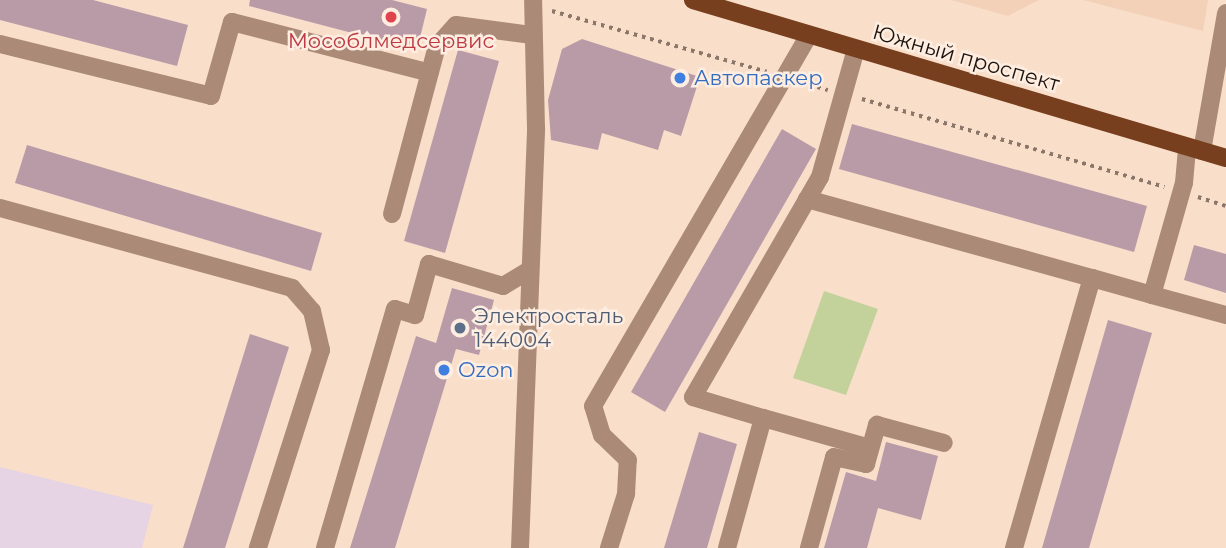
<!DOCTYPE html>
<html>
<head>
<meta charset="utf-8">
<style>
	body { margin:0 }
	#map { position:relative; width:1226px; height:548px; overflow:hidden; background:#f9deca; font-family:Montserrat,sans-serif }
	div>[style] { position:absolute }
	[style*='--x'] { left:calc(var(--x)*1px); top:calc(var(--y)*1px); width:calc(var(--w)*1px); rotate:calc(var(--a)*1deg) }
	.built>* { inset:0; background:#f3d1b9 }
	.education>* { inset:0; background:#e6d3e3 }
	.green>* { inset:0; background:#c3d29a }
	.building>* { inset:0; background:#b99ba7 }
	.path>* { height:3.5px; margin-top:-1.75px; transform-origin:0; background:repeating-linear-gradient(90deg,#8a776a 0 3.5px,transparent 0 8.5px) }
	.minor>* { height:18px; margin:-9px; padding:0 9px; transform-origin:9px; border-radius:9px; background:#ab8a78 }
	.major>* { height:18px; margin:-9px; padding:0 9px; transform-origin:9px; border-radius:9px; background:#773f1d }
	.dots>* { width:19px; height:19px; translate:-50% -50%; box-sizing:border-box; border:4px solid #feede1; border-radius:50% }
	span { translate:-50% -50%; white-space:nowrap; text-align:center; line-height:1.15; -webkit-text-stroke:5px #feede1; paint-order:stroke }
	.health-label { font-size:21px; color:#be3a42 }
	.street-label { font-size:21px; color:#1c120c }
	.shop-label { font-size:21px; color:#366cbe }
	.left { translate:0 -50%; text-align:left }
	.service-label { font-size:21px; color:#4e5e75 }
</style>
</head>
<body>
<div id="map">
	<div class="built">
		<i style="clip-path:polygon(951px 0,1039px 0,1008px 16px)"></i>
		<i style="clip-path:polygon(1083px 0,1208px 0,1203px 31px)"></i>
	</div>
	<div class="education">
		<i style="clip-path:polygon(0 467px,153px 505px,142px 548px,0 548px)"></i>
	</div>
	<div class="green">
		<i style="clip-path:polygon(824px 291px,878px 309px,846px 395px,793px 378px)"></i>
	</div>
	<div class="building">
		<i style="clip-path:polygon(0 0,93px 0,188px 25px,177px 66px,0 20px)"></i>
		<i style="clip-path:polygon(250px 0,392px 0,427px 9px,417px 50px,249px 6px)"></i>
		<i style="clip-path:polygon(582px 39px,700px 77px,681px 136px,664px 130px,658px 150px,602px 133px,598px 150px,551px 140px,548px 100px,562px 49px)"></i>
		<i style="clip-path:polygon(458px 50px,499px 61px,445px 253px,404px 241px)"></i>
		<i style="clip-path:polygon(852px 124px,1147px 206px,1134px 252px,839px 169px)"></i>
		<i style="clip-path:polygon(782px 129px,816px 149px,665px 412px,631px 392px)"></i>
		<i style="clip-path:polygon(27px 145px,322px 233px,311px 271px,15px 183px)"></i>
		<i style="clip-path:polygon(1194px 245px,1226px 254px,1226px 293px,1184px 280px)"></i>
		<i style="clip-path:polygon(452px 288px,494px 300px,479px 355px,456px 349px,395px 548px,350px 548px,416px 336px,436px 343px)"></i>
		<i style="clip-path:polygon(1108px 320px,1152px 333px,1089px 548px,1042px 548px)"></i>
		<i style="clip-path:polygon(250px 334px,289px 347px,225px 548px,183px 548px)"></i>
		<i style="clip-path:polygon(699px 432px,737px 444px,707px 548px,664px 548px)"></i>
		<i style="clip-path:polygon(886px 442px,938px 456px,921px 520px,878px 508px,867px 548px,824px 548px,846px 472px,876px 481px)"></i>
	</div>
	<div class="path">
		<i style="--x:552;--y:11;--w:223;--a:15.8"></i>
		<i style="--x:801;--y:82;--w:28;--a:17"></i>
		<i style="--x:862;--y:99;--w:315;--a:16.2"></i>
		<i style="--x:1198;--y:197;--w:29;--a:18"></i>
	</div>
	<div class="minor">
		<i style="--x:0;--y:44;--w:217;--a:13.8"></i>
		<i style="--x:211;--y:96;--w:77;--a:-74.2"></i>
		<i style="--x:232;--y:22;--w:204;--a:14.4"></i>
		<i style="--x:1202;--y:151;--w:140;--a:-80.1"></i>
		<i style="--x:807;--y:199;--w:296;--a:15.5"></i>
		<i style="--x:0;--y:208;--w:303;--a:15.3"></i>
		<i style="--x:292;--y:288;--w:30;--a:49"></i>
		<i style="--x:312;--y:311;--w:40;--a:77"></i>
		<i style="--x:321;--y:350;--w:208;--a:107.7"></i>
		<i style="--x:392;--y:214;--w:174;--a:-75"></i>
		<i style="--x:437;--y:46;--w:28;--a:-48"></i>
		<i style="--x:456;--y:25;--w:77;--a:7.5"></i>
		<i style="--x:1152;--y:295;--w:77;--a:15.1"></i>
		<i style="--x:763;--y:418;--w:111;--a:15.7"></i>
		<i style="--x:325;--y:548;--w:249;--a:-73.7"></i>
		<i style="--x:395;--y:309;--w:21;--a:17"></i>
		<i style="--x:415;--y:315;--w:53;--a:-74.6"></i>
		<i style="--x:429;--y:264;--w:77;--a:16.6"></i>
		<i style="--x:503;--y:286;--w:31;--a:-31"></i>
		<i style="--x:520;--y:548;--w:420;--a:-87.8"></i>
		<i style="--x:536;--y:128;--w:128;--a:-91.3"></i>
		<i style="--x:609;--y:548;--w:57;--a:-72.5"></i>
		<i style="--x:626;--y:494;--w:34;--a:-87"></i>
		<i style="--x:628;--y:460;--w:36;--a:-136"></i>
		<i style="--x:602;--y:435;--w:30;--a:-107"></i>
		<i style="--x:593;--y:406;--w:429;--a:-59.8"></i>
		<i style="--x:727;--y:548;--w:135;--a:-74.5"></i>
		<i style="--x:763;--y:418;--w:73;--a:-163.3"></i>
		<i style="--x:693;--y:397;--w:254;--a:-60"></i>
		<i style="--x:820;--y:177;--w:133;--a:-74.3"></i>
		<i style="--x:809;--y:548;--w:94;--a:-74.6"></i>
		<i style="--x:834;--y:457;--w:33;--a:12"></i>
		<i style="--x:866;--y:464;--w:41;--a:-74.2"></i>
		<i style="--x:877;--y:425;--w:69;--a:15"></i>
		<i style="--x:1014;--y:548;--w:281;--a:-73.9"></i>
		<i style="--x:1092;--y:278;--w:62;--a:15.8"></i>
		<i style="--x:1152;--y:295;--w:116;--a:-74.1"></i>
		<i style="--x:1184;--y:183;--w:36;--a:-85"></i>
	</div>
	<div class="major">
		<i style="--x:693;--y:0;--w:556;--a:16.51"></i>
	</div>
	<div class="dots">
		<i style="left:391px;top:17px;background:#e0444e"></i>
		<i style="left:680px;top:78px;background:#3f7fe0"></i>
		<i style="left:460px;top:328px;background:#5c6f8a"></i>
		<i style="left:444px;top:370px;background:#3f7fe0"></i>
	</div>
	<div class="health-label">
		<span style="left:391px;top:41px">Мособлмедсервис</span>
	</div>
	<div class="street-label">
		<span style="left:966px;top:58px;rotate:16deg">Южный проспект</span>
	</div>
	<div class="shop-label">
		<span class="left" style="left:694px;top:78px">Автопаскер</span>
		<span class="left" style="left:458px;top:370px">Ozon</span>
	</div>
	<div class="service-label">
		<span class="left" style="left:474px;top:328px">Электросталь<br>144004</span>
	</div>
</div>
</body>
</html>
